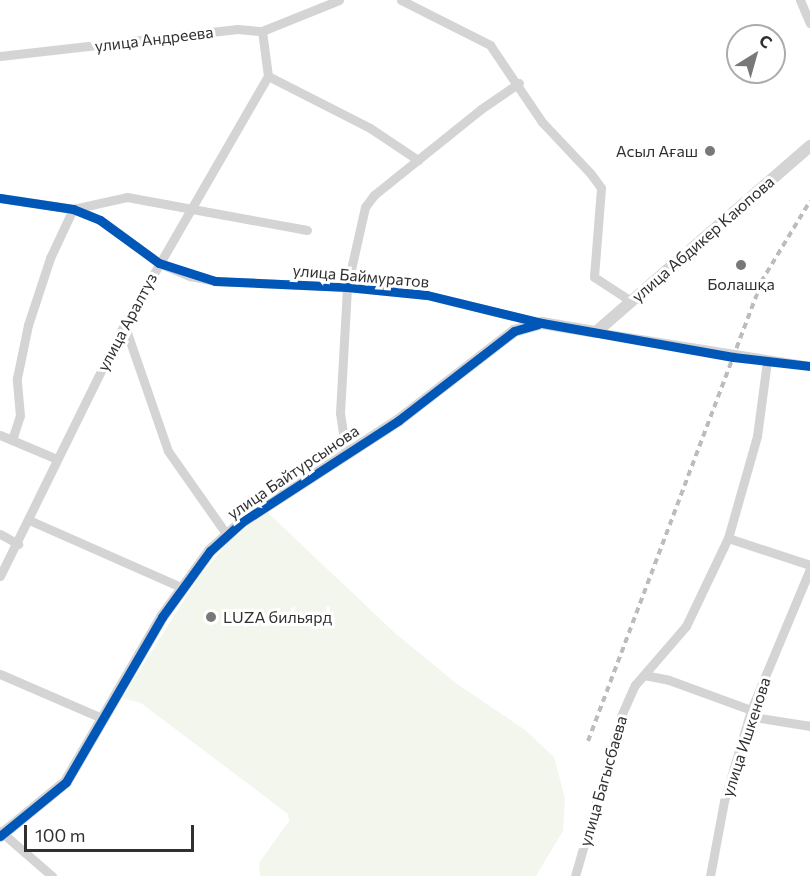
<!DOCTYPE html>
<html>
<head>
<meta charset="utf-8">
<style>
	body { margin:0 }
	#map { position:relative; width:810px; height:876px; overflow:hidden; background:#fff; font-family:Commissioner,sans-serif }
	div>[style] { position:absolute }
	[style*='--x'] { left:calc(var(--x)*1px); top:calc(var(--y)*1px); width:calc(var(--w)*1px); rotate:calc(var(--a)*1deg) }
	.green>* { inset:0; background:#f3f6ec }
	.minor>* { height:9px; margin:-4.5px; padding:0 4.5px; transform-origin:4.5px; border-radius:4.5px; background:#d4d4d4 }
	.tertiary>* { height:12px; margin:-6px; padding:0 6px; transform-origin:6px; border-radius:6px; background:#d4d4d4 }
	.rail>* { height:4px; margin-top:-2px; transform-origin:0; background:repeating-linear-gradient(90deg,#bcbcbc 0 6px,transparent 0 10.5px) }
	.cycleway>* { height:9px; margin:-4.5px; padding:0 4.5px; transform-origin:4.5px; border-radius:4.5px; background:#0057b8 }
	.dots>* { width:16px; height:16px; translate:-50% -50%; box-sizing:border-box; border:3px solid #fff; border-radius:50% }
	span { translate:-50% -50%; white-space:nowrap; text-align:center; line-height:1.15; -webkit-text-stroke:6px #fff; paint-order:stroke }
	.street-label { font-size:16px; color:#303030 }
	.poi-label { font-size:16px; color:#303030 }
	.right { translate:-100% -50%; text-align:right }
	.left { translate:0 -50%; text-align:left }
	.north { position:absolute; left:726px; top:24px; width:60px; height:60px; box-sizing:border-box; background:#fff; border:2px solid #acacac; border-radius:50%; rotate:37deg; font-size:16px; font-weight:700; line-height:24px; text-align:center; color:#303030 }
	.north::after { content:''; display:block; margin:auto; width:21px; height:27px; background:#787878; clip-path:polygon(50% 0,100% 100%,50% 72%,0 100%) }
	.scale { position:absolute; left:24px; top:825px; width:170px; height:27px; box-sizing:border-box; border:3px solid #303030; border-top:0; padding-left:8px; font-size:18px; line-height:21px; white-space:nowrap; color:#303030; -webkit-text-stroke:4px #fff; paint-order:stroke }
</style>
</head>
<body>
<div id="map">
	<div class="green">
		<i style="clip-path:polygon(266px 511px,396px 634px,457px 684px,525px 730px,554px 757px,565px 798px,563px 831px,536px 876px,260px 876px,259px 863px,289px 821px,288px 814px,141px 703px,122px 698px,200px 575px,228px 543px)"></i>
	</div>
	<div class="minor">
		<i style="--x:401;--y:0;--w:100;--a:26.8"></i>
		<i style="--x:490;--y:45;--w:93;--a:56"></i>
		<i style="--x:542;--y:122;--w:71;--a:46.7"></i>
		<i style="--x:591;--y:174;--w:17;--a:54"></i>
		<i style="--x:601;--y:188;--w:89;--a:94.5"></i>
		<i style="--x:594;--y:277;--w:44;--a:33"></i>
		<i style="--x:800;--y:0;--w:25;--a:67"></i>
		<i style="--x:262;--y:31;--w:45;--a:82.4"></i>
		<i style="--x:0;--y:56;--w:239;--a:-6.5"></i>
		<i style="--x:237;--y:29;--w:25;--a:5"></i>
		<i style="--x:262;--y:31;--w:83;--a:-21.9"></i>
		<i style="--x:268;--y:76;--w:114;--a:27"></i>
		<i style="--x:370;--y:128;--w:58;--a:33.7"></i>
		<i style="--x:0;--y:198;--w:74;--a:8.6"></i>
		<i style="--x:73;--y:209;--w:29;--a:22"></i>
		<i style="--x:100;--y:220;--w:73;--a:36.1"></i>
		<i style="--x:159;--y:263;--w:34;--a:23"></i>
		<i style="--x:190;--y:276;--w:25;--a:11"></i>
		<i style="--x:215;--y:281;--w:132;--a:2.6"></i>
		<i style="--x:347;--y:287;--w:80;--a:5.7"></i>
		<i style="--x:427;--y:295;--w:117;--a:13.8"></i>
		<i style="--x:124;--y:324;--w:134;--a:70.9"></i>
		<i style="--x:168;--y:451;--w:103;--a:54.9"></i>
		<i style="--x:596;--y:332;--w:217;--a:9"></i>
		<i style="--x:0;--y:435;--w:62;--a:22.8"></i>
		<i style="--x:12;--y:440;--w:25;--a:-72"></i>
		<i style="--x:20;--y:416;--w:38;--a:-95"></i>
		<i style="--x:17;--y:378;--w:54;--a:-78.3"></i>
		<i style="--x:28;--y:325;--w:71;--a:-71.8"></i>
		<i style="--x:50;--y:258;--w:54;--a:-64.9"></i>
		<i style="--x:73;--y:209;--w:55;--a:-12.5"></i>
		<i style="--x:127;--y:197;--w:183;--a:10.4"></i>
		<i style="--x:346;--y:453;--w:40;--a:-98.5"></i>
		<i style="--x:340;--y:413;--w:126;--a:-86.8"></i>
		<i style="--x:347;--y:287;--w:82;--a:-77.3"></i>
		<i style="--x:365;--y:207;--w:15;--a:-53"></i>
		<i style="--x:374;--y:195;--w:137;--a:-38.8"></i>
		<i style="--x:481;--y:109;--w:46;--a:-34.4"></i>
		<i style="--x:29;--y:520;--w:168;--a:23.8"></i>
		<i style="--x:0;--y:534;--w:21;--a:29"></i>
		<i style="--x:728;--y:538;--w:86;--a:18.2"></i>
		<i style="--x:0;--y:576;--w:270;--a:-63.8"></i>
		<i style="--x:119;--y:334;--w:298;--a:-60"></i>
		<i style="--x:0;--y:674;--w:113;--a:23.4"></i>
		<i style="--x:644;--y:675;--w:25;--a:11"></i>
		<i style="--x:669;--y:680;--w:87;--a:20.1"></i>
		<i style="--x:751;--y:710;--w:12;--a:42"></i>
		<i style="--x:760;--y:718;--w:51;--a:9.1"></i>
		<i style="--x:0;--y:831;--w:69;--a:40.9"></i>
		<i style="--x:575;--y:876;--w:166;--a:-74"></i>
		<i style="--x:621;--y:716;--w:34;--a:-66"></i>
		<i style="--x:635;--y:685;--w:78;--a:-49.2"></i>
		<i style="--x:686;--y:626;--w:98;--a:-64.5"></i>
		<i style="--x:728;--y:538;--w:106;--a:-74.1"></i>
		<i style="--x:757;--y:436;--w:76;--a:-82.4"></i>
		<i style="--x:710;--y:876;--w:76;--a:-79.4"></i>
		<i style="--x:724;--y:801;--w:95;--a:-73.5"></i>
		<i style="--x:751;--y:710;--w:153;--a:-67.3"></i>
	</div>
	<div class="tertiary">
		<i style="--x:0;--y:836;--w:85;--a:-39.3"></i>
		<i style="--x:66;--y:782;--w:191;--a:-59.8"></i>
		<i style="--x:162;--y:617;--w:82;--a:-54"></i>
		<i style="--x:210;--y:551;--w:43;--a:-42.2"></i>
		<i style="--x:242;--y:522;--w:187;--a:-33"></i>
		<i style="--x:399;--y:420;--w:145;--a:-37.7"></i>
		<i style="--x:514;--y:331;--w:29;--a:-16"></i>
		<i style="--x:542;--y:323;--w:55;--a:9.5"></i>
		<i style="--x:596;--y:332;--w:284;--a:-41"></i>
	</div>
	<div class="rail">
		<i style="--x:588;--y:741;--w:491;--a:-69.3"></i>
		<i style="--x:761;--y:282;--w:95;--a:-58.8"></i>
	</div>
	<div class="cycleway">
		<i style="--x:0;--y:198;--w:74;--a:8.6"></i>
		<i style="--x:73;--y:209;--w:29;--a:22"></i>
		<i style="--x:100;--y:220;--w:73;--a:36.1"></i>
		<i style="--x:159;--y:263;--w:59;--a:17.8"></i>
		<i style="--x:215;--y:281;--w:132;--a:2.6"></i>
		<i style="--x:347;--y:287;--w:80;--a:5.7"></i>
		<i style="--x:427;--y:295;--w:118;--a:13.7"></i>
		<i style="--x:542;--y:323;--w:194;--a:10.1"></i>
		<i style="--x:733;--y:357;--w:78;--a:6.7"></i>
		<i style="--x:0;--y:836;--w:85;--a:-39.3"></i>
		<i style="--x:66;--y:782;--w:191;--a:-59.8"></i>
		<i style="--x:162;--y:617;--w:82;--a:-54"></i>
		<i style="--x:210;--y:551;--w:43;--a:-42.2"></i>
		<i style="--x:242;--y:522;--w:187;--a:-33"></i>
		<i style="--x:399;--y:420;--w:145;--a:-37.7"></i>
		<i style="--x:514;--y:331;--w:25;--a:-16"></i>
	</div>
	<div class="dots">
		<i style="left:710px;top:151px;background:#787878"></i>
		<i style="left:741px;top:265px;background:#787878"></i>
		<i style="left:211px;top:617px;background:#787878"></i>
	</div>
	<div class="street-label">
		<span style="left:154px;top:39px;rotate:-7deg">улица Андреева</span>
		<span style="left:703px;top:239px;rotate:-41deg">улица Абдикер Каюпова</span>
		<span style="left:361px;top:276px;rotate:5deg">улица Баймуратов</span>
		<span style="left:127px;top:322px;rotate:-62deg">улица Аралтуз</span>
		<span style="left:293px;top:472px;rotate:-34deg">улица Байтурсынова</span>
		<span style="left:746px;top:737px;rotate:-72deg">улица Ишкенова</span>
		<span style="left:603px;top:781px;rotate:-74deg">улица Багысбаева</span>
	</div>
	<div class="poi-label">
		<span class="right" style="left:698px;top:151px">Асыл Ағаш</span>
		<span style="left:741px;top:284px">Болашқа</span>
		<span class="left" style="left:223px;top:617px">LUZA бильярд</span>
	</div>
	<div class="north">С</div>
	<div class="scale">100 m</div>
</div>
</body>
</html>
